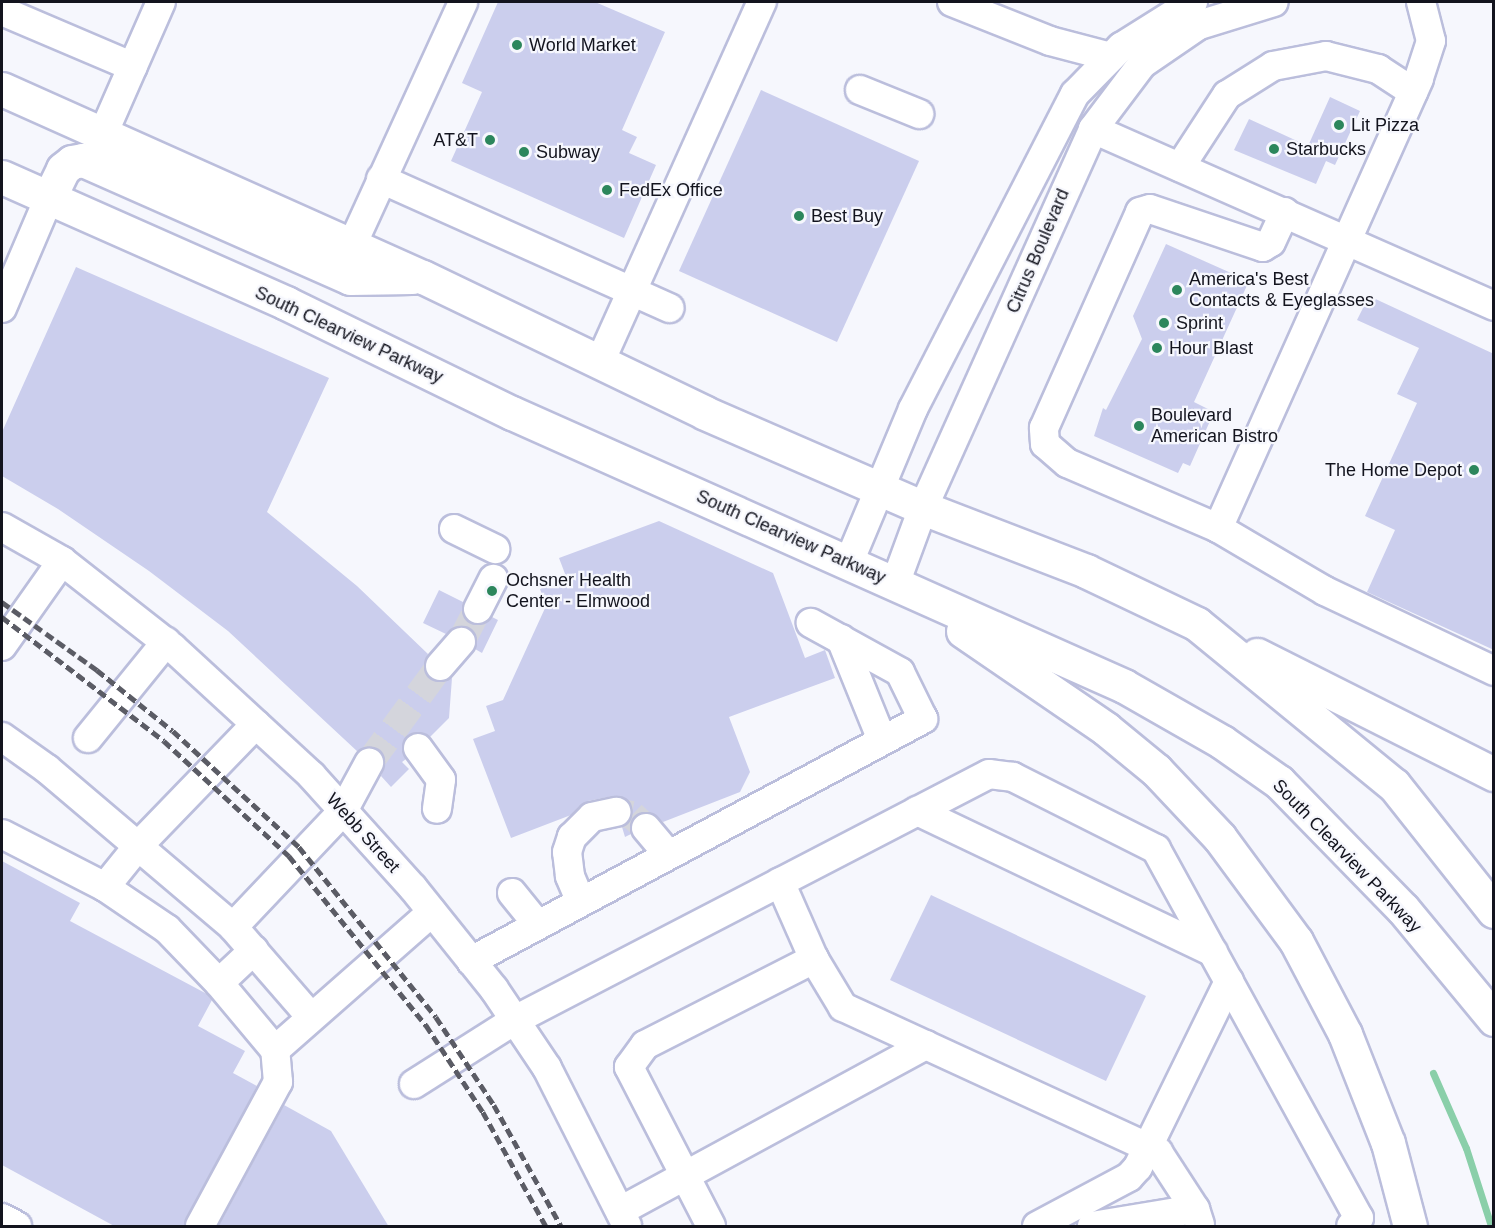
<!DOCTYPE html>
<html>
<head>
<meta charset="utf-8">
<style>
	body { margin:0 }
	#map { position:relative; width:1495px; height:1228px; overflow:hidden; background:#f6f7fd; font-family:Helvetica,sans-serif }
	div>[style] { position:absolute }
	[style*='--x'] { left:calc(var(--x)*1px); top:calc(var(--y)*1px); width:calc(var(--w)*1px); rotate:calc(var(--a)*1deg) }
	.stream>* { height:7px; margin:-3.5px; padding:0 3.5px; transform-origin:3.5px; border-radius:3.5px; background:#8acfa9 }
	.building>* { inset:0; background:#cbceed }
	.minor-tunnel>* { height:28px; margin-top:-14px; transform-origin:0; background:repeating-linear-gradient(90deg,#d4d5dc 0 28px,transparent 0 42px) }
	.roads { filter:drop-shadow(2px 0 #bbbedc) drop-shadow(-2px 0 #bbbedc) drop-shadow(0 2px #bbbedc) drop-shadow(0 -2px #bbbedc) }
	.minor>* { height:28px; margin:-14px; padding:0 14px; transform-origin:14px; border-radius:14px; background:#fff }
	.highway>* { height:33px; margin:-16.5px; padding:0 16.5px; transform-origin:16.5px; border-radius:16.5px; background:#fff }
	.rail>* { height:4.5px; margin-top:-2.25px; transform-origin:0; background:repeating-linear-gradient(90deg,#5b5c65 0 9px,transparent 0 13.5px) }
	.dots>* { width:16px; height:16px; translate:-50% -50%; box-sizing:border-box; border:3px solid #f6f7fd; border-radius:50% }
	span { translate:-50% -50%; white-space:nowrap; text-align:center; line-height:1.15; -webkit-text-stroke:4.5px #f6f7fd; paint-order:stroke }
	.poi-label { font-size:18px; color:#13141e }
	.left { translate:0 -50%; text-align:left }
	.right { translate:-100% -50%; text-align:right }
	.street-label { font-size:18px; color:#13141e }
	.frame { position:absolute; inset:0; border:3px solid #13141e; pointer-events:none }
</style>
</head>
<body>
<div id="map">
	<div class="stream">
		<i style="--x:1433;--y:1073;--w:82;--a:66.3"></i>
		<i style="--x:1466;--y:1148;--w:82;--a:72.2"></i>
	</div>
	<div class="building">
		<i style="clip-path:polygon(498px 2px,595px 2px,665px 32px,622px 130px,637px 137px,629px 153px,656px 165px,624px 238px,451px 161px,482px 92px,462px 83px)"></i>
		<i style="clip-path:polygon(761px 90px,919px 161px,837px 342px,679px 271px)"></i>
		<i style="clip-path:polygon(1330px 97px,1360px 111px,1335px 165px,1326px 161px,1316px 184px,1234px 150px,1249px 119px,1308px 146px)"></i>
		<i style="clip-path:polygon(1166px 244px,1249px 281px,1194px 402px,1214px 412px,1190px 466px,1183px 463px,1178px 473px,1094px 436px,1103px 408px,1106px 410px,1142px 339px,1133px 316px)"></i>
		<i style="clip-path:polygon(76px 267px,329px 378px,267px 512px,357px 586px,428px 654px,424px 663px,429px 678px,437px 682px,452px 678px,449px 718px,430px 737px,417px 732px,408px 735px,402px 749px,406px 759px,402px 762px,409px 769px,391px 787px,381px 776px,385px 762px,377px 749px,368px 747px,358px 752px,228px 631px,149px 571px,58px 509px,2px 476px,2px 432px)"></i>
		<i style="clip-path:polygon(1369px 296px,1494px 354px,1494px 650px,1367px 592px,1395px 530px,1365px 516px,1417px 403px,1397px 394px,1419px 348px,1357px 320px)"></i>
		<i style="clip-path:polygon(659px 521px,773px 573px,805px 658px,825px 650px,835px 678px,729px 717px,750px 772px,740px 792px,663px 822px,652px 813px,643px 812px,635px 816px,630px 823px,631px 834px,625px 837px,622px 827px,631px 818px,632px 808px,622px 797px,613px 796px,588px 801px,571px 815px,511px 838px,473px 739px,495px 731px,486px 706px,503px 700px,546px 606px,540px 589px,567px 579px,559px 558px)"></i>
		<i style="clip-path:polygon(439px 590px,463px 602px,462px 611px,470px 623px,480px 625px,492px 617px,498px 620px,482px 653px,475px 649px,477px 637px,471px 629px,456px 626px,446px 634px,423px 623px)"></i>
		<i style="clip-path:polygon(2px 861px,80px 903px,70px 921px,207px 994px,212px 1000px,198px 1026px,245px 1051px,233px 1073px,257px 1086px,184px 1227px,116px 1227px,2px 1165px)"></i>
		<i style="clip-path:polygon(931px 895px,1146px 996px,1106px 1081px,890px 980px)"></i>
		<i style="clip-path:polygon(284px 1105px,331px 1131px,389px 1227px,218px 1227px)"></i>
	</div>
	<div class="minor-tunnel">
		<i style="--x:461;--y:642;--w:37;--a:-63"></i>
		<i style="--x:369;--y:763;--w:120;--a:-53.8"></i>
		<i style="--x:616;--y:812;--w:16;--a:11"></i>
		<i style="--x:632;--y:815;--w:19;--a:43"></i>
	</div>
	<div class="roads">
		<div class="minor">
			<i style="--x:952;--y:2;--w:105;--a:21.7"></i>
			<i style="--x:1050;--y:41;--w:63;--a:14.7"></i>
			<i style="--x:1421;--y:2;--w:40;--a:75.6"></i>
			<i style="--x:1431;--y:41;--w:40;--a:108"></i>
			<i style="--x:1419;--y:79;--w:492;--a:114.1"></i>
			<i style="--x:1218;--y:528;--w:124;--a:30.5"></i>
			<i style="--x:1325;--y:591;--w:187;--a:25.3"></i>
			<i style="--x:2;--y:11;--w:142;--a:23.1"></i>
			<i style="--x:860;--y:90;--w:64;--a:22.1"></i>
			<i style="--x:1093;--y:129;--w:438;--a:23.8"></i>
			<i style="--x:103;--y:134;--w:144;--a:-66.3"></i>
			<i style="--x:1180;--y:167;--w:86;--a:-56.9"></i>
			<i style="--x:1227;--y:95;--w:54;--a:-32.2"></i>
			<i style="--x:1273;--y:66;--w:54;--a:-10.7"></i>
			<i style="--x:1326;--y:56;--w:54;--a:14"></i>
			<i style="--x:1378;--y:69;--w:42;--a:33.3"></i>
			<i style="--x:381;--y:179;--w:316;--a:24.1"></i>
			<i style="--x:352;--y:245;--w:267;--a:-65.4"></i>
			<i style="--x:2;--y:308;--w:120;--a:-66.9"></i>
			<i style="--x:600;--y:362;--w:395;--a:-65.8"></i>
			<i style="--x:2;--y:527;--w:69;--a:29.5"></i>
			<i style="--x:62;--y:561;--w:141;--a:38.1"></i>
			<i style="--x:173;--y:648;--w:188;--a:42.6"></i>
			<i style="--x:311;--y:775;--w:152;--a:47.9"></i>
			<i style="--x:413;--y:888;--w:129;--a:51.3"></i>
			<i style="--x:494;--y:989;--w:95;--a:56.1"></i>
			<i style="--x:547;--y:1068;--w:177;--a:63.1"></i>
			<i style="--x:1218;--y:528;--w:164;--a:-156.7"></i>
			<i style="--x:1067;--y:463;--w:29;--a:-139"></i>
			<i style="--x:1045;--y:444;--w:16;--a:-94"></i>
			<i style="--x:1044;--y:428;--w:236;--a:-66"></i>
			<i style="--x:1140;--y:212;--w:10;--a:-17"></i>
			<i style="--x:1150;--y:209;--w:119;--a:18.6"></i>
			<i style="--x:1263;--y:247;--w:9;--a:-32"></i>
			<i style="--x:1271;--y:242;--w:33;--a:-65"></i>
			<i style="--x:454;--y:529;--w:46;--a:26"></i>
			<i style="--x:849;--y:562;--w:166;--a:-67.3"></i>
			<i style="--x:913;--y:409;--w:354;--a:-62.8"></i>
			<i style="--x:1075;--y:94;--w:66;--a:-45.6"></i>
			<i style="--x:1121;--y:47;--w:85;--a:-32"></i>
			<i style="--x:895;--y:584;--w:81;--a:-69.8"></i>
			<i style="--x:923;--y:508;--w:415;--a:-65.8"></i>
			<i style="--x:1093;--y:129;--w:81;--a:-53"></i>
			<i style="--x:1142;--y:64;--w:69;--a:-34.4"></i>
			<i style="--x:1199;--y:25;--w:78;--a:-17"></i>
			<i style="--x:478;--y:609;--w:34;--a:-63"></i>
			<i style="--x:841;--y:639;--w:109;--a:67.9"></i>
			<i style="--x:2;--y:646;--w:104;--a:-54.8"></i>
			<i style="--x:440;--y:666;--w:32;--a:-49"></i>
			<i style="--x:2;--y:737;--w:55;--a:35.4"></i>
			<i style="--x:47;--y:769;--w:244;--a:40.3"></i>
			<i style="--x:233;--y:927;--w:118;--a:49.1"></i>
			<i style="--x:88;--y:738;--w:124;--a:-50.9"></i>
			<i style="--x:418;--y:748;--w:39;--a:54"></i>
			<i style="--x:441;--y:780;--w:29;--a:98"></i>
			<i style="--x:917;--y:811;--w:328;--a:25.5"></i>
			<i style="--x:646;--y:828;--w:33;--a:50"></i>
			<i style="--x:2;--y:834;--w:116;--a:27.2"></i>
			<i style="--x:105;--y:887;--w:75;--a:34.1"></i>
			<i style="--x:167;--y:929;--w:75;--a:46.1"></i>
			<i style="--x:219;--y:983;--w:87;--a:50.1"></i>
			<i style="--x:275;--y:1050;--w:209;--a:-41.3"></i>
			<i style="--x:105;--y:887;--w:54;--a:-51"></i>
			<i style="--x:139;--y:845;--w:168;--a:-46"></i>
			<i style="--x:512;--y:893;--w:38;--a:51"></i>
			<i style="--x:580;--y:900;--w:26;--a:-113"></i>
			<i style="--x:570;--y:876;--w:24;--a:-97"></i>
			<i style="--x:567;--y:852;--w:16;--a:-72"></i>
			<i style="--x:572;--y:837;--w:28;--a:-45"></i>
			<i style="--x:592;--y:817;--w:25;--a:-12"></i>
			<i style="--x:233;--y:927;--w:160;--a:-46.5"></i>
			<i style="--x:343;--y:811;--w:55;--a:-61.6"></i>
			<i style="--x:814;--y:959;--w:56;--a:58.9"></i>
			<i style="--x:843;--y:1007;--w:347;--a:24.7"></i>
			<i style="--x:1158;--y:1152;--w:68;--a:57"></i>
			<i style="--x:471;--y:961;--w:513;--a:-28.16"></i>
			<i style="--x:923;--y:719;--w:52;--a:-116.1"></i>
			<i style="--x:900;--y:672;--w:102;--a:-151.2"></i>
			<i style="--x:219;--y:983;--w:48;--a:-43.3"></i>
			<i style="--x:414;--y:1084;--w:120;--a:-32.4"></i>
			<i style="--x:515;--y:1020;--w:534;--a:-27.43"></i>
			<i style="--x:989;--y:774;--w:24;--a:7"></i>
			<i style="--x:1013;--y:777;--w:160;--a:26.7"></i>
			<i style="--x:1156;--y:849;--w:421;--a:61.2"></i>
			<i style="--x:1359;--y:1218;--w:11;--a:135"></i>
			<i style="--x:620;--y:1211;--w:348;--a:-28.5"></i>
			<i style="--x:2;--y:1218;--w:17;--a:28"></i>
			<i style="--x:200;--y:1226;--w:164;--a:-61.6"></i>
			<i style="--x:278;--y:1082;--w:32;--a:-95"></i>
			<i style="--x:711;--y:1226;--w:179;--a:-117.3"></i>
			<i style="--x:629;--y:1067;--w:27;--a:-54"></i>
			<i style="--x:645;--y:1045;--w:190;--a:-27"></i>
			<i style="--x:814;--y:959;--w:84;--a:-113.8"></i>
			<i style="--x:1037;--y:1226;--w:104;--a:-28"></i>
			<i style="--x:1129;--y:1177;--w:13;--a:-48"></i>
			<i style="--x:1138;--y:1167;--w:207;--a:-63.9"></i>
			<i style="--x:1092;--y:1226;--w:104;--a:-9.4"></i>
			<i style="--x:1195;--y:1209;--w:16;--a:72"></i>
		</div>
		<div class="highway">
			<i style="--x:2;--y:89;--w:461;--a:24.1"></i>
			<i style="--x:423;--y:277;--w:313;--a:25.7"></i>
			<i style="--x:705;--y:413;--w:238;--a:23.5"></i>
			<i style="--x:923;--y:508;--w:175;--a:21.1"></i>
			<i style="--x:1086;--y:571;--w:123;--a:25.5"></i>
			<i style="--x:1197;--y:624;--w:254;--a:39.3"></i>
			<i style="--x:1394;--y:785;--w:161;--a:51.6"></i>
			<i style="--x:2;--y:177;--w:311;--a:23.9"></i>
			<i style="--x:286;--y:303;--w:251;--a:26"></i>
			<i style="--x:512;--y:413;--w:670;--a:24.04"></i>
			<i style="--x:1124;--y:686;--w:113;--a:29.7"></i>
			<i style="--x:1222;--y:742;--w:70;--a:35.1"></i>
			<i style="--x:1279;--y:782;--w:177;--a:45.7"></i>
			<i style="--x:1403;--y:909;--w:143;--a:50.4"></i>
			<i style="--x:49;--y:198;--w:32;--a:-64"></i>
			<i style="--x:63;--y:169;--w:11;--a:-38"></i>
			<i style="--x:72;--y:162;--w:11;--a:-10"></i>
			<i style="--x:83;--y:160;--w:292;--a:23.8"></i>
			<i style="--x:350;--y:278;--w:62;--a:-0.9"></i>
			<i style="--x:963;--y:631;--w:173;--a:34.4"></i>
			<i style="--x:1106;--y:729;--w:65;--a:39.4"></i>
			<i style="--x:1156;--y:770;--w:93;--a:46.7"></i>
			<i style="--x:1220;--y:838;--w:128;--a:53.6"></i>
			<i style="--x:1296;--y:941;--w:105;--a:62.2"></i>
			<i style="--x:1345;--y:1034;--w:117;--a:68.5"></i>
			<i style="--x:1388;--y:1143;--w:86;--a:75.2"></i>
			<i style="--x:1257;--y:655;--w:265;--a:26.7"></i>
		</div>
	</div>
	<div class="rail">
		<i style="--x:2;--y:602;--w:117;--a:35.6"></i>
		<i style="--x:97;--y:670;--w:97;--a:38.8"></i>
		<i style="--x:173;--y:731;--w:171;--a:42.6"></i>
		<i style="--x:299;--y:847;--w:218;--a:51.1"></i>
		<i style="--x:436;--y:1017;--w:105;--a:56.6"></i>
		<i style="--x:494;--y:1105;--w:138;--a:61"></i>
		<i style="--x:2;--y:617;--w:204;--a:37.4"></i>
		<i style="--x:164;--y:741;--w:170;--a:42.6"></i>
		<i style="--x:289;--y:856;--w:218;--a:51"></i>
		<i style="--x:426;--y:1025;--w:104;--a:56.8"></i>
		<i style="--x:483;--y:1112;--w:130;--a:61.1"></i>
	</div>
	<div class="dots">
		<i style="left:517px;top:45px;background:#2c865c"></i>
		<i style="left:1339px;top:125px;background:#2c865c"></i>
		<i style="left:490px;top:140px;background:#2c865c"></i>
		<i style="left:1274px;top:149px;background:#2c865c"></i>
		<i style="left:524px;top:152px;background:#2c865c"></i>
		<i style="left:607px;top:190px;background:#2c865c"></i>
		<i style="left:799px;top:216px;background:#2c865c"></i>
		<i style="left:1177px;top:290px;background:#2c865c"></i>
		<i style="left:1164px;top:323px;background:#2c865c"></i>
		<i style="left:1157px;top:348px;background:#2c865c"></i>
		<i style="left:1139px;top:426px;background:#2c865c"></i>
		<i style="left:1474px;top:470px;background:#2c865c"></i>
		<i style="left:492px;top:591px;background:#2c865c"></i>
	</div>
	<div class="poi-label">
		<span class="left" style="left:529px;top:45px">World Market</span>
		<span class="left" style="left:1351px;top:125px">Lit Pizza</span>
		<span class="right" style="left:478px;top:140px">AT&amp;T</span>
		<span class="left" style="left:1286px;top:149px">Starbucks</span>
		<span class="left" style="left:536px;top:152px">Subway</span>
		<span class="left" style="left:619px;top:190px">FedEx Office</span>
		<span class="left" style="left:811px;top:216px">Best Buy</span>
		<span class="left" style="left:1189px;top:290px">America's Best<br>Contacts &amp; Eyeglasses</span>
		<span class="left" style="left:1176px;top:323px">Sprint</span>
		<span class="left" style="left:1169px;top:348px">Hour Blast</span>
		<span class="left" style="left:1151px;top:426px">Boulevard<br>American Bistro</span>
		<span class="right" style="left:1462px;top:470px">The Home Depot</span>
		<span class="left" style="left:506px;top:591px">Ochsner Health<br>Center - Elmwood</span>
	</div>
	<div class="street-label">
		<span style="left:1038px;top:251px;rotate:-67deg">Citrus Boulevard</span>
		<span style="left:349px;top:335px;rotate:25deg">South Clearview Parkway</span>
		<span style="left:791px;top:537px;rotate:24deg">South Clearview Parkway</span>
		<span style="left:363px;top:833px;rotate:48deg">Webb Street</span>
		<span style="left:1347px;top:856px;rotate:46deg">South Clearview Parkway</span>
	</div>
	<div class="frame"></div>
</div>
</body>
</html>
